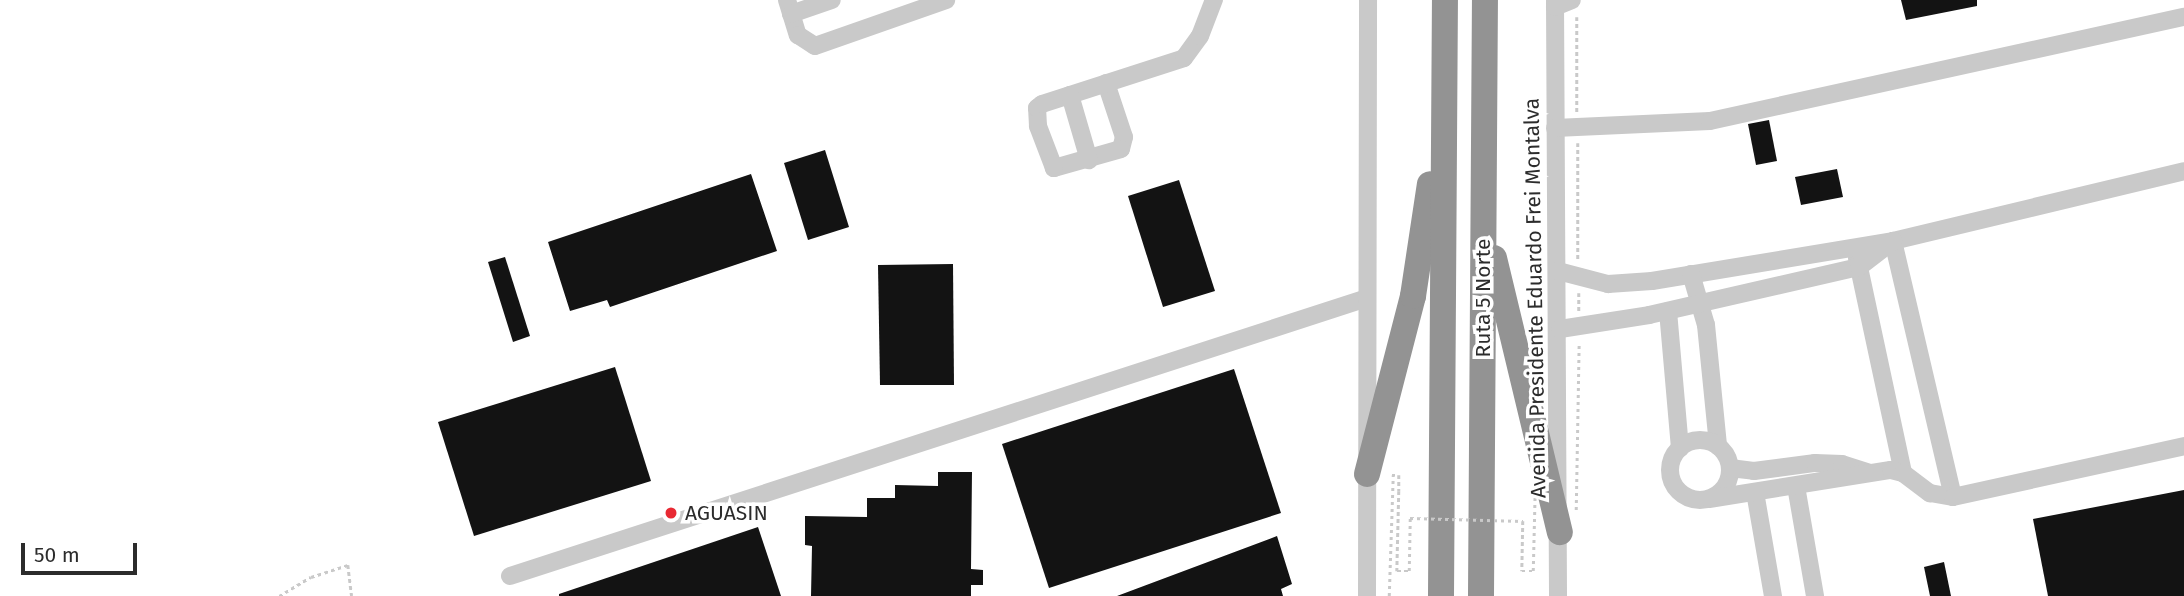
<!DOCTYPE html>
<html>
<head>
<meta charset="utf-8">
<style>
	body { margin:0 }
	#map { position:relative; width:2184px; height:596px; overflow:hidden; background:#fff; font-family:"Fira Sans",sans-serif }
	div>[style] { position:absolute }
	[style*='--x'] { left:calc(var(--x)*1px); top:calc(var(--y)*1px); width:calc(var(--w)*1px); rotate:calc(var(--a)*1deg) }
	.building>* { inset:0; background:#131313 }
	.path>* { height:2.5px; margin-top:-1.25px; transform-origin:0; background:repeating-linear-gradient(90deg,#c9c9c9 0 3.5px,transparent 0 7px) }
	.minor>* { height:18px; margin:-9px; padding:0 9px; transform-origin:9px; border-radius:9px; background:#c9c9c9 }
	.minor>.ring { margin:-9px; padding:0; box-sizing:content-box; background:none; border:18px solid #c9c9c9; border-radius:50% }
	.highway>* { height:26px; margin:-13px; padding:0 13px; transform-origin:13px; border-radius:13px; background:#939393 }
	.path-bridge>* { height:2.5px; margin-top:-1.25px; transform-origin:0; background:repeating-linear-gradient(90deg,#c9c9c9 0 3.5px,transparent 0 7px) }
	.dots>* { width:19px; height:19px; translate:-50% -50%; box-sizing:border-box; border:4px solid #fff; border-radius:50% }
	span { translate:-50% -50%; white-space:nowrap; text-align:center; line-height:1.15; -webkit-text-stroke:7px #fff; paint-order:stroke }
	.street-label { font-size:21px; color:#2c2c2c }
	.poi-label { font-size:21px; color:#2c2c2c }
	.left { translate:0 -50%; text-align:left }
	.scale { position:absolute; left:21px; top:543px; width:116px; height:32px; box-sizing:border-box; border:4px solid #2c2c2c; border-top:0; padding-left:9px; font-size:21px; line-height:24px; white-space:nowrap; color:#2c2c2c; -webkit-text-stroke:5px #fff; paint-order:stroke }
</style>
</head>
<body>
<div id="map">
	<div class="building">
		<i style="clip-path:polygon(1901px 0,1977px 0,1977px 6px,1906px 20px)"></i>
		<i style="clip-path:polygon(1769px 120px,1777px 161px,1756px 165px,1748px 124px)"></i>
		<i style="clip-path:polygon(825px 150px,849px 227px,808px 240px,784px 163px)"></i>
		<i style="clip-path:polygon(1837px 169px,1843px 197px,1801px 205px,1795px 177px)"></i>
		<i style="clip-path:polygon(751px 174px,777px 251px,610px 307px,607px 300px,570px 311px,548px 242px)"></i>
		<i style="clip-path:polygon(1179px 180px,1215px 291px,1163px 307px,1128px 196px)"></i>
		<i style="clip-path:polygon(505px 257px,530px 336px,513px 342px,488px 262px)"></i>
		<i style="clip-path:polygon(953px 264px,954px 385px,880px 385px,878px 265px)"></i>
		<i style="clip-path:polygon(615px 367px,651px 481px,474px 536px,438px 422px)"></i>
		<i style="clip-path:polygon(1234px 369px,1281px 513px,1049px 588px,1002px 444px)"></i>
		<i style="clip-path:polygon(938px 472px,972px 472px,971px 569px,983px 570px,983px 585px,971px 585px,971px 596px,811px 596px,812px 546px,805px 545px,805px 516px,867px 517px,867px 498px,895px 498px,895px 485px,938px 486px)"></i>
		<i style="clip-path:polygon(2184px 490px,2184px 596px,2048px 596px,2033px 519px)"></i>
		<i style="clip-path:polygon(758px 527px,781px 596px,559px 596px,559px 594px)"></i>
		<i style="clip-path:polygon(1277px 536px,1292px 584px,1281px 589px,1283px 596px,1117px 596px)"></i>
		<i style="clip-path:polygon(1944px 562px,1951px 596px,1930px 596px,1924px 567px)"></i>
	</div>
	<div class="path">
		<i style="--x:1577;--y:17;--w:95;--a:90"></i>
		<i style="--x:1578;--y:143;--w:116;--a:90"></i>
		<i style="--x:1579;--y:293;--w:18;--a:90"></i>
		<i style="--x:1392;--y:475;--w:7;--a:0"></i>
		<i style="--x:1399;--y:475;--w:16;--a:90"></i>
		<i style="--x:1576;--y:510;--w:168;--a:-89"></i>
		<i style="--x:279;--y:596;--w:37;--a:-31"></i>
		<i style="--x:311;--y:577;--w:39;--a:-18"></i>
		<i style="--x:348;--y:565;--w:31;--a:83"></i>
		<i style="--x:1389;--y:596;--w:121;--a:-88.1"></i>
	</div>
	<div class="minor">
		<i style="--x:787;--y:0;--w:37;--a:73"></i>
		<i style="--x:798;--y:35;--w:20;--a:33"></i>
		<i style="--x:815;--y:46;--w:139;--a:-19.3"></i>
		<i style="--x:1555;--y:0;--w:596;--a:89.71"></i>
		<i style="--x:1555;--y:7;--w:18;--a:-22"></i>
		<i style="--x:791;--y:14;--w:43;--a:-18.9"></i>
		<i style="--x:1106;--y:83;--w:57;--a:71.6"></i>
		<i style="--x:1124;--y:137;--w:12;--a:104"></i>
		<i style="--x:1121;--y:149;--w:70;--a:164.2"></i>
		<i style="--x:1054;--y:168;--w:45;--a:-110.9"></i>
		<i style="--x:1038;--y:126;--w:18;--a:-93"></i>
		<i style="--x:1037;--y:108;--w:6;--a:-39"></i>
		<i style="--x:1042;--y:104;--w:149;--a:-17.9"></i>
		<i style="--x:1184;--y:58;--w:27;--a:-54"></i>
		<i style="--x:1200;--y:36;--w:39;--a:-69"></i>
		<i style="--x:1070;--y:95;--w:68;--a:73.7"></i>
		<i style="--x:1555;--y:128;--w:155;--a:-2.6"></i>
		<i style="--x:1710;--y:121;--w:485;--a:-12.4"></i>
		<i style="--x:1893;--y:241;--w:263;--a:76.8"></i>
		<i style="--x:1857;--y:258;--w:220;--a:77.9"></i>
		<i style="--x:1558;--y:271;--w:52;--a:14.6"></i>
		<i style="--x:1608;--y:284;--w:44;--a:-3.9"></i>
		<i style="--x:1652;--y:281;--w:244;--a:-9.4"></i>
		<i style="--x:1893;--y:241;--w:299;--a:-13.5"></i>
		<i style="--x:1691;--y:274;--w:53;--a:73.6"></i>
		<i style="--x:1706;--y:325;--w:122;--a:84.3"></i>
		<i style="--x:1668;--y:311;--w:138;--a:85"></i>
		<i style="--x:1560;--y:329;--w:90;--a:-8.9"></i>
		<i style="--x:1649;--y:315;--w:215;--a:-12.9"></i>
		<i style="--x:1859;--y:267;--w:43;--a:-37.4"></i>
		<i class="ring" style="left:1670px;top:440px;width:42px;height:42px"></i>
		<i style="--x:1730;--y:468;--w:24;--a:7"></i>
		<i style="--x:1754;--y:471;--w:62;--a:-7.5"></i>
		<i style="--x:1815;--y:463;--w:27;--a:2"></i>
		<i style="--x:1842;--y:464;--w:28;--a:18"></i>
		<i style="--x:1796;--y:486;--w:112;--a:80.2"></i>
		<i style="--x:1755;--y:492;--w:106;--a:80.2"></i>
		<i style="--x:1709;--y:499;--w:184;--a:-9.1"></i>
		<i style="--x:1891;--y:470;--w:12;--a:14"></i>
		<i style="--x:1903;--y:473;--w:34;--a:37"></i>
		<i style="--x:1930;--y:493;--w:23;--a:10"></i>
		<i style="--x:1953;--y:497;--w:237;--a:-12.4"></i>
		<i style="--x:510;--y:576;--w:901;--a:-17.97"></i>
		<i style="--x:1367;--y:596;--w:596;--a:-89.9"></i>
	</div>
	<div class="highway">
		<i style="--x:1494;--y:258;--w:282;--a:76.5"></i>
		<i style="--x:1367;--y:474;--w:184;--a:-75.5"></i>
		<i style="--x:1413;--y:296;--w:113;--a:-81.4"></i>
		<i style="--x:1441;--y:596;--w:596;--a:-89.62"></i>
		<i style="--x:1481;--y:596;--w:596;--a:-89.62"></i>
	</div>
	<div class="path-bridge">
		<i style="--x:1399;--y:491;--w:80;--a:91.4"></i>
		<i style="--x:1397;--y:571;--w:12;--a:0"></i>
		<i style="--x:1409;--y:571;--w:53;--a:-88.9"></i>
		<i style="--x:1410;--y:518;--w:113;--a:1.5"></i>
		<i style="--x:1523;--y:521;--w:50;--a:91.1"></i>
		<i style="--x:1522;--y:571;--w:11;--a:0"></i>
		<i style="--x:1533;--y:571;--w:84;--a:-88.6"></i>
	</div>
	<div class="dots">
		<i style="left:671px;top:513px;background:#e82933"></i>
	</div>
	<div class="street-label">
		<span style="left:1483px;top:298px;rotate:-90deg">Ruta 5 Norte</span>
		<span style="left:1535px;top:298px;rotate:-91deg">Avenida Presidente Eduardo Frei Montalva</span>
	</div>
	<div class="poi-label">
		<span class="left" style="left:685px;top:513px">AGUASIN</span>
	</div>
	<div class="scale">50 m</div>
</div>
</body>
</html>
